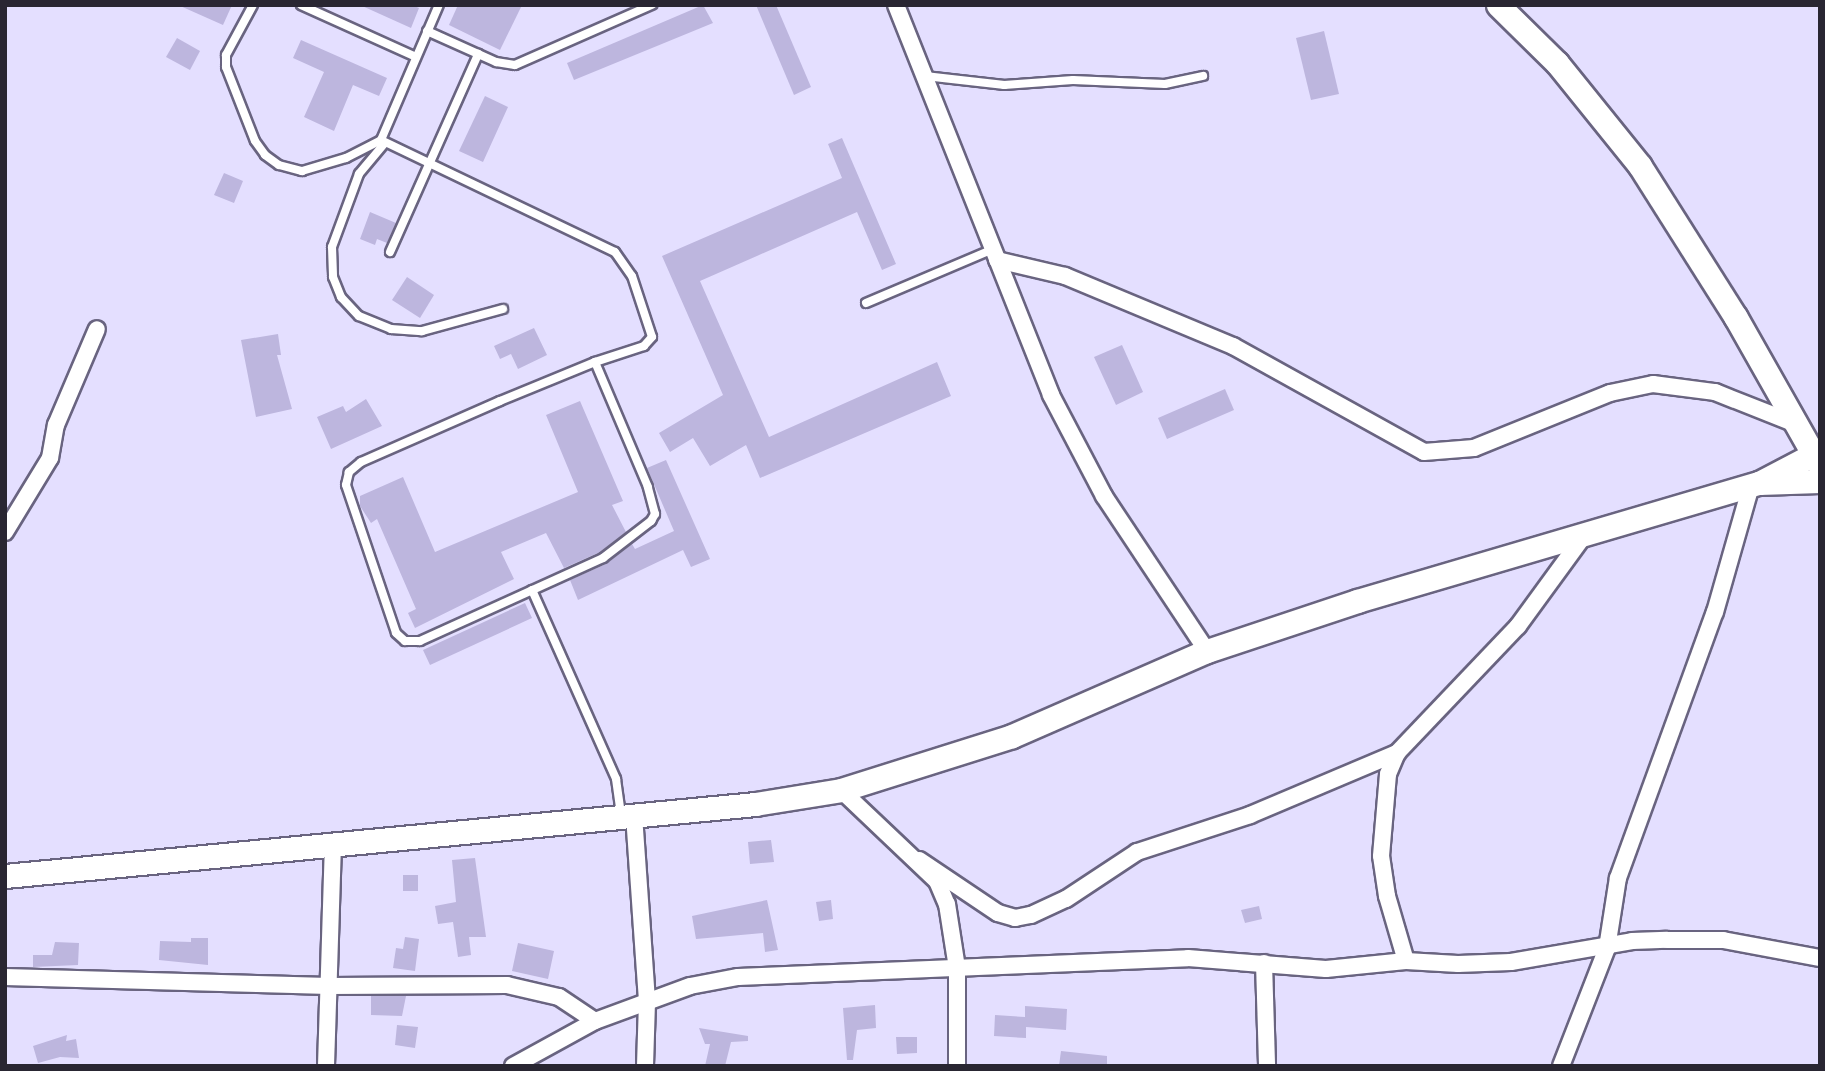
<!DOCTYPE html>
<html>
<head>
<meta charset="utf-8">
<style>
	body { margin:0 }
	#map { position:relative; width:1825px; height:1071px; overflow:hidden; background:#e4dfff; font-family:Commissioner,sans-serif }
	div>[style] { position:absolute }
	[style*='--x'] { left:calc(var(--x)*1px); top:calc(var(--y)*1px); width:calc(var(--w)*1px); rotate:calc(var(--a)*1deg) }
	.building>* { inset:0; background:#bdb6de }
	.roads { filter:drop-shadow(2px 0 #696480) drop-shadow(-2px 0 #696480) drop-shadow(0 2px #696480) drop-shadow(0 -2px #696480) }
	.lane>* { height:8px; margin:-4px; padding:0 4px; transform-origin:4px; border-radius:4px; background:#fff }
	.street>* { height:16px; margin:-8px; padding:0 8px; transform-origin:8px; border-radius:8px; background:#fff }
	.secondary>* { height:23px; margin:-11.5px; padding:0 11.5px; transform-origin:11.5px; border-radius:11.5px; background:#fff }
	span { translate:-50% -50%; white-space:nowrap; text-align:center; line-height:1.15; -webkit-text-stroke:6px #e4dfff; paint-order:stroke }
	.frame { position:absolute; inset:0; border:7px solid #292632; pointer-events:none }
</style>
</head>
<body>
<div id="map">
	<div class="building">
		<i style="clip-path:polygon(178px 5px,232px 5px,223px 25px)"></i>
		<i style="clip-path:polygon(360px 5px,412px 5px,419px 8px,411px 28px)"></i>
		<i style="clip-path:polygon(458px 5px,522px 5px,500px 50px,449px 25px)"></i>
		<i style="clip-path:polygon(703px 5px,713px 23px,574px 80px,567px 63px)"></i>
		<i style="clip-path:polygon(756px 5px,776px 5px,811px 87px,794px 95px)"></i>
		<i style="clip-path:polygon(1324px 31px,1339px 94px,1311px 100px,1296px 38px)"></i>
		<i style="clip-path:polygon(177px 38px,200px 51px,190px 70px,166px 57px)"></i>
		<i style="clip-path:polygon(301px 40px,387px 78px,379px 96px,353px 85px,334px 131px,304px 117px,324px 72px,293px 58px)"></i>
		<i style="clip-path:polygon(485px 96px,508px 107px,483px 162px,459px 151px)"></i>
		<i style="clip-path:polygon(842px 138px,896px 264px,882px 270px,857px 212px,700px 281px,769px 437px,937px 362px,951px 396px,760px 478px,746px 445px,710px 466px,693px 438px,670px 452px,659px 433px,723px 395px,662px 256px,842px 178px,828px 144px)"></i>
		<i style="clip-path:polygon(224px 173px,243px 181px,234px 203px,214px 195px)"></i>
		<i style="clip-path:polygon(370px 212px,396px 223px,387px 243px,377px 239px,375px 245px,360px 239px)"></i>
		<i style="clip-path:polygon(407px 277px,434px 295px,420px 318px,392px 300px)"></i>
		<i style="clip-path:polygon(534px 328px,547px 355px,518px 369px,511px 354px,500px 359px,494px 346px)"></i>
		<i style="clip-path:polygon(278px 334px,281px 355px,277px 355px,292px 409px,256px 417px,241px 340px)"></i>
		<i style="clip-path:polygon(1122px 345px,1143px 392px,1116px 405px,1094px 357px)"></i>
		<i style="clip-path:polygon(1225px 389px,1234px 410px,1167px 439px,1158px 418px)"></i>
		<i style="clip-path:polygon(366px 399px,382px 426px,331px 449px,317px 417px,343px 406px,346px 412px)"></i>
		<i style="clip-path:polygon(580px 401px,623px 501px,612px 505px,626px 532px,600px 552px,564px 568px,546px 533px,501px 552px,514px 579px,415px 628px,408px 613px,416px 609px,377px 519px,371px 523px,360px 506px,360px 496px,403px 477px,435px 552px,578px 492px,546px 415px)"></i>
		<i style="clip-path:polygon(666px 460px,710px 559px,691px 567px,683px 550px,578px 600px,570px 580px,606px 564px,632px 544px,635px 549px,674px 531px,647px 468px)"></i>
		<i style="clip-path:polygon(525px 603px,532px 618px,430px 665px,423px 650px)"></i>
		<i style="clip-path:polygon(771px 840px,774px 862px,750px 864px,748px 842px)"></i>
		<i style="clip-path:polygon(475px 858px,486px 937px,469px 937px,471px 955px,458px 957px,453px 922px,438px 924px,435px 906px,456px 902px,452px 860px)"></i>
		<i style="clip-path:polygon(403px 875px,418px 875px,418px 891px,403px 891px)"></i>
		<i style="clip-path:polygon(767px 900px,778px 950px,765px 952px,763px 933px,696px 939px,692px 916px)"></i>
		<i style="clip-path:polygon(831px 900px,833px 919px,819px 921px,816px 902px)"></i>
		<i style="clip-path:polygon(1259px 906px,1262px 919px,1245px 923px,1241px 910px)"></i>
		<i style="clip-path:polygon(405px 937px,419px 939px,415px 971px,393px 968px,396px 948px,403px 949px)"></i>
		<i style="clip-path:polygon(191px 938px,208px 938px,208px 965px,159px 960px,160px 941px,191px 942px)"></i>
		<i style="clip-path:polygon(55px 942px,79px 943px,78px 965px,33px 967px,33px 955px,52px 955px)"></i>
		<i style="clip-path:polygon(518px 943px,554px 951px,548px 979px,512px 971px)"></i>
		<i style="clip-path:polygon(371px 996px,406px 996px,402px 1016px,371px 1015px)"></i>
		<i style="clip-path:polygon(875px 1005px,876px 1028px,857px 1030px,853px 1060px,847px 1060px,843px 1008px)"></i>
		<i style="clip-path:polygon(1025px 1006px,1067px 1009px,1066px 1030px,1026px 1027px,1026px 1038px,994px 1036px,995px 1015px,1025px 1017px)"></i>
		<i style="clip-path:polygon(397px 1025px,418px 1027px,415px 1048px,395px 1045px)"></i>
		<i style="clip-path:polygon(699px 1028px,748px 1036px,748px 1041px,731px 1042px,725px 1066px,705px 1066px,710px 1044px,705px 1044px)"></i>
		<i style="clip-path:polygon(67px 1035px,66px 1041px,76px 1039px,79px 1058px,60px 1057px,38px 1063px,33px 1046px)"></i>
		<i style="clip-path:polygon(896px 1037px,917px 1037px,917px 1053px,897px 1054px)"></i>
		<i style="clip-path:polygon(1061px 1051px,1107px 1056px,1107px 1066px,1059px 1066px)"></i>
	</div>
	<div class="roads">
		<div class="lane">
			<i style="--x:253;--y:5;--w:57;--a:118.4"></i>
			<i style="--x:226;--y:55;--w:12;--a:90"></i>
			<i style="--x:226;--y:67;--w:79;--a:68.6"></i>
			<i style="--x:255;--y:141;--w:17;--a:54"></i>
			<i style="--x:265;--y:155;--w:17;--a:36"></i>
			<i style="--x:279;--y:165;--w:24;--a:15"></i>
			<i style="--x:302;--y:171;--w:46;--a:-16.5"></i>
			<i style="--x:346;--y:158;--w:39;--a:-27"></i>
			<i style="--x:301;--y:5;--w:126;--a:24.3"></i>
			<i style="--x:427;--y:31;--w:76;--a:24.2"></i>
			<i style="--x:496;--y:62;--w:19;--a:9"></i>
			<i style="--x:515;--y:65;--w:150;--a:-23.7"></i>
			<i style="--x:925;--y:76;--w:80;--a:6.5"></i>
			<i style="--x:1004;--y:85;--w:69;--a:-4.1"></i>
			<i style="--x:1073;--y:80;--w:92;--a:2.5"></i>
			<i style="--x:1165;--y:84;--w:39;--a:-12"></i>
			<i style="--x:381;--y:140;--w:259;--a:25.6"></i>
			<i style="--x:615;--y:252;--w:29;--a:55"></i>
			<i style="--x:632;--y:276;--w:64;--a:71.8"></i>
			<i style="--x:652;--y:337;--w:12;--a:132"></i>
			<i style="--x:644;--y:346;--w:52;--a:161.9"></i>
			<i style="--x:595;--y:362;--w:103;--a:157.7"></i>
			<i style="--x:500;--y:401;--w:152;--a:156.3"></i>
			<i style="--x:361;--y:462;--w:16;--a:140"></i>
			<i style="--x:349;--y:472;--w:13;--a:103"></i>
			<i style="--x:346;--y:485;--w:156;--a:71.3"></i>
			<i style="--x:396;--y:633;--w:12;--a:42"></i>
			<i style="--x:405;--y:641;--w:15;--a:0"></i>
			<i style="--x:420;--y:641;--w:201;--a:-24.4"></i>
			<i style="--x:603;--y:558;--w:61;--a:-37.6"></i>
			<i style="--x:651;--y:521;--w:8;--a:-60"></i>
			<i style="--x:655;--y:514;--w:28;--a:-105"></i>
			<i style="--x:648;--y:487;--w:136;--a:-113"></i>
			<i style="--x:381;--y:140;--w:147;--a:-66.8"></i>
			<i style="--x:384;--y:144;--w:39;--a:130"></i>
			<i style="--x:359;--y:174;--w:78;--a:110.3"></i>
			<i style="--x:332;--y:247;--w:30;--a:88"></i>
			<i style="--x:333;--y:277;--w:22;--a:68"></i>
			<i style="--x:341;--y:297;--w:26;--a:47"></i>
			<i style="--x:359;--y:316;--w:35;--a:22"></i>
			<i style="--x:391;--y:329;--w:31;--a:4"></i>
			<i style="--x:422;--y:331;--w:84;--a:-15.2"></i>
			<i style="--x:390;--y:252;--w:217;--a:-66"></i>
			<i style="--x:866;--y:303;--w:138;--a:-23"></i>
			<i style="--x:532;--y:590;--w:207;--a:66"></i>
			<i style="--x:616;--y:779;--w:35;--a:82"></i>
		</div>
		<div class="street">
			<i style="--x:896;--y:5;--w:420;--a:68.3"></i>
			<i style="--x:1051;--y:395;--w:114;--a:62.3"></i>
			<i style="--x:1104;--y:496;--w:186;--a:56.4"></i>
			<i style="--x:997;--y:260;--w:70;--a:13.2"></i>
			<i style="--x:1065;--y:276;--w:182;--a:22.6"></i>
			<i style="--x:1233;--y:346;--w:218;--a:29"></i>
			<i style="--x:1424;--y:452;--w:50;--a:-4.6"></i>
			<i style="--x:1474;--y:448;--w:147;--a:-22"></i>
			<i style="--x:1610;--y:393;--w:44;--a:-11.8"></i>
			<i style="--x:1653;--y:384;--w:63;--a:7.4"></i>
			<i style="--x:1715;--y:392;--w:87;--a:21.6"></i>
			<i style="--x:5;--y:532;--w:87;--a:-58.7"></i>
			<i style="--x:50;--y:458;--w:34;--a:-80"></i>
			<i style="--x:56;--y:425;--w:104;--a:-66.9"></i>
			<i style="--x:841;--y:790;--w:132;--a:43.5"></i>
			<i style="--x:937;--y:881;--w:25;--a:67"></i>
			<i style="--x:947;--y:904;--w:65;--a:81.1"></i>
			<i style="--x:957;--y:968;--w:98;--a:90"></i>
			<i style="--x:634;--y:815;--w:187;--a:86"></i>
			<i style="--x:647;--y:1002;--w:64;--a:91.8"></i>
			<i style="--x:919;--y:860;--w:95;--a:33.9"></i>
			<i style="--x:998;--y:913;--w:18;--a:16"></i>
			<i style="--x:1015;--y:918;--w:16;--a:-11"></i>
			<i style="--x:1031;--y:915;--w:38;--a:-25"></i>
			<i style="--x:1066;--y:899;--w:85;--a:-33.5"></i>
			<i style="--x:1137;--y:852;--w:119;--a:-18.1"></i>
			<i style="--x:1250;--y:815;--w:160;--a:-22.9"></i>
			<i style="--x:1406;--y:961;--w:68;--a:-106.3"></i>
			<i style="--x:1387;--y:896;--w:40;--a:-98.5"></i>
			<i style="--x:1381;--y:856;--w:82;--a:-85.1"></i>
			<i style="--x:1388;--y:774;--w:23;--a:-67"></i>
			<i style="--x:1397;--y:753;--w:175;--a:-46.4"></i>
			<i style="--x:1518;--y:626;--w:114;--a:-53.9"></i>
			<i style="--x:1264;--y:963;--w:103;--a:88.3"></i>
			<i style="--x:5;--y:977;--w:324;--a:1.6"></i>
			<i style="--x:329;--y:986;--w:178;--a:-0.3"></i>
			<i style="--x:507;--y:985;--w:53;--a:13"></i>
			<i style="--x:559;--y:997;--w:43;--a:33.7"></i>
			<i style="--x:326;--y:1066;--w:224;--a:-88.2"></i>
			<i style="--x:513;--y:1066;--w:94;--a:-28.8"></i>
			<i style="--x:595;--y:1021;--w:101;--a:-20.2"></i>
			<i style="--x:690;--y:986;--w:49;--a:-10.6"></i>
			<i style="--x:738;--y:977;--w:450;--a:-2.4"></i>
			<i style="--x:1188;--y:958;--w:138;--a:4.6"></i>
			<i style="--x:1326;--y:969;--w:80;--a:-5.7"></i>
			<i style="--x:1406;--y:961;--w:52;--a:3.3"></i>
			<i style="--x:1458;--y:964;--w:53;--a:-2.2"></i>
			<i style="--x:1511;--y:962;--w:123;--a:-9.8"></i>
			<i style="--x:1632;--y:941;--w:35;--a:-2"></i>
			<i style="--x:1667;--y:940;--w:56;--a:0"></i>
			<i style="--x:1723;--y:940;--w:99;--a:10.5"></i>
			<i style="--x:1561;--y:1066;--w:127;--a:-68.7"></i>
			<i style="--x:1607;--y:948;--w:71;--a:-81.1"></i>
			<i style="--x:1618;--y:878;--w:283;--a:-70"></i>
			<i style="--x:1715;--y:612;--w:131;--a:-74.1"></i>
		</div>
		<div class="secondary">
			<i style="--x:1498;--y:5;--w:83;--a:44.5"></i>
			<i style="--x:1557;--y:63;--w:132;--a:51.1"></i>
			<i style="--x:1640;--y:166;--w:178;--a:57.7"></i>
			<i style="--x:1735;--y:316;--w:172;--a:60.5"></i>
			<i style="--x:1759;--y:483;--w:69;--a:-27.7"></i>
			<i style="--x:5;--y:876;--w:753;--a:-5.48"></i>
			<i style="--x:755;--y:804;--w:87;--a:-9.2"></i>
			<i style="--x:841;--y:790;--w:179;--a:-17.5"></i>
			<i style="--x:1012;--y:736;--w:213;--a:-23.6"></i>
			<i style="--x:1207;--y:651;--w:158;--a:-18.4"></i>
			<i style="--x:1357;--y:601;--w:419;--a:-16.4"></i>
			<i style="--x:1759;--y:483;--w:61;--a:-1.9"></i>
		</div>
	</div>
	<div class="frame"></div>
</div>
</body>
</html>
